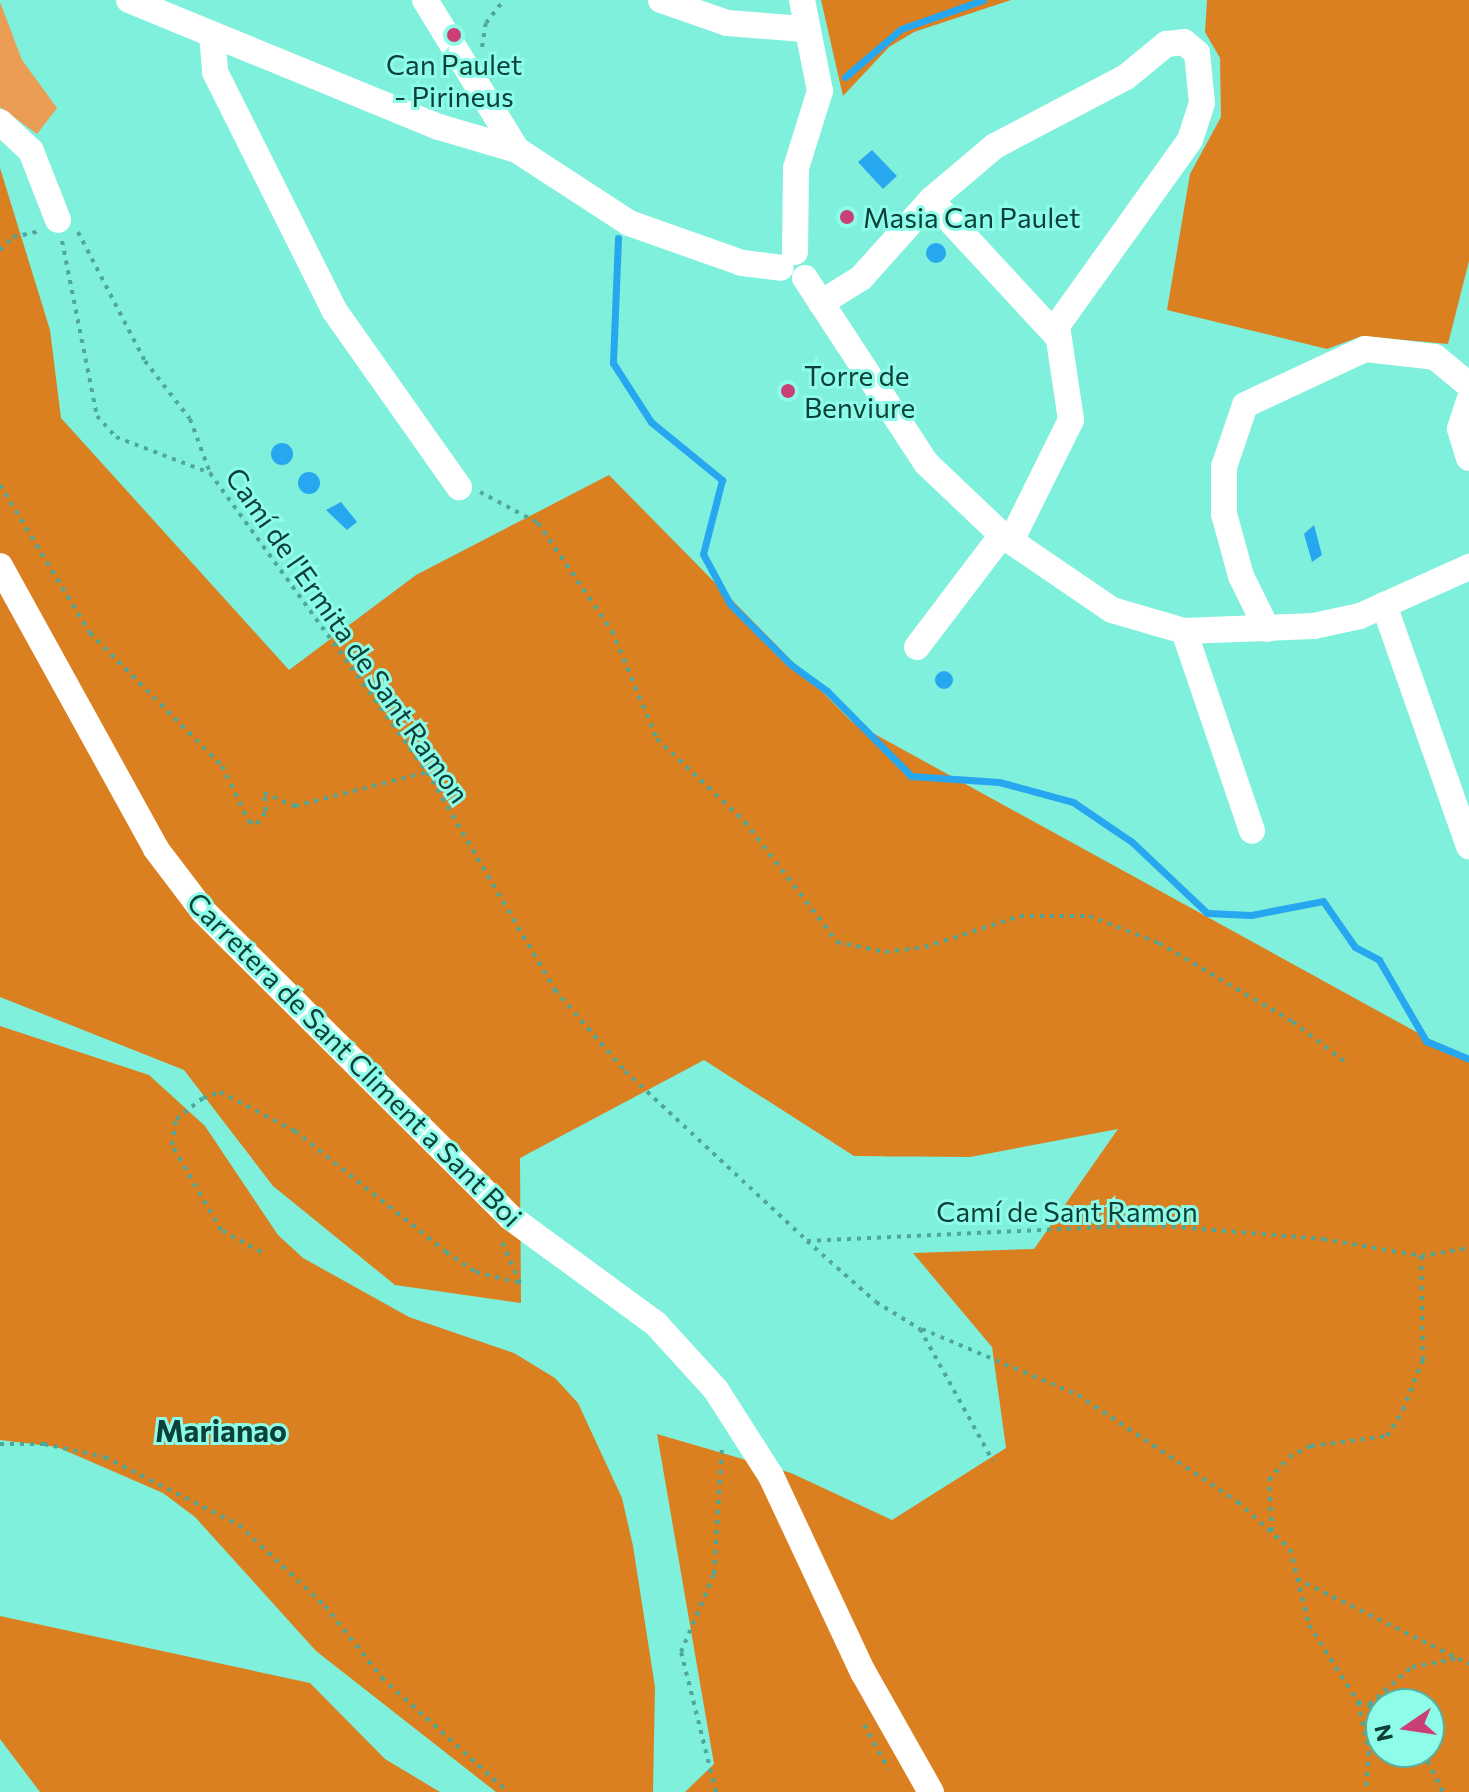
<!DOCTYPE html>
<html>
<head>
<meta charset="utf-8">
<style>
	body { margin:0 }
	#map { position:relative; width:1469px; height:1792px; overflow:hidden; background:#7ff0db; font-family:Commissioner,sans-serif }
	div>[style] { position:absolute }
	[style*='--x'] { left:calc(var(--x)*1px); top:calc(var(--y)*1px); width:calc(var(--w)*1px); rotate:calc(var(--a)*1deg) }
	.green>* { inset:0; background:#eb9c55 }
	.forest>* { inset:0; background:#da8021 }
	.water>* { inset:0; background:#27a7ef }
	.round { border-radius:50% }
	.stream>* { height:7px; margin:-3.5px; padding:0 3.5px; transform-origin:3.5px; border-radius:3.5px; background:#27a7ef }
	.path>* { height:4px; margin-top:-2px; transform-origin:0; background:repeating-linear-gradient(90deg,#4fa798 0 4px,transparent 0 10px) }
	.minor>* { height:26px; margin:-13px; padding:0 13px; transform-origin:13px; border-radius:13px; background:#fff }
	.dots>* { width:22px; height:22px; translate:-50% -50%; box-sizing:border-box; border:4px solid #8dfde9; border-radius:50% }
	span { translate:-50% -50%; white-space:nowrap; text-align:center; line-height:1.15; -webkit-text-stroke:6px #8dfde9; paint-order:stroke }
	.poi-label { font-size:28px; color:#0c4038 }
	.left { translate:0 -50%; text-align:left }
	.street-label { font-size:28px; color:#0c4038 }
	.neighbourhood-label { font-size:30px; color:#0c4038; font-weight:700 }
	.north { position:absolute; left:1365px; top:1688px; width:80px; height:80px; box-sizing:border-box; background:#8dfde9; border:2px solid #59b1a2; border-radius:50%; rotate:257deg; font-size:22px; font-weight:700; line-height:32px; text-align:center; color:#0c4038 }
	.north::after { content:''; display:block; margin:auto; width:28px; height:36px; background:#ca3f76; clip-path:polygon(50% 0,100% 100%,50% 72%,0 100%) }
</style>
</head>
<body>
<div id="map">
	<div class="green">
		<i style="clip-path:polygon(0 2px,22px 60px,57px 108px,37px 134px,0 107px)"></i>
	</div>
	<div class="forest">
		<i style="clip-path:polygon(821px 0,1011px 0,914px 32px,889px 47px,843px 96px)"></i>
		<i style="clip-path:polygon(1207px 0,1469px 0,1469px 261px,1448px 344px,1362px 336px,1327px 349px,1167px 310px,1190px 174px,1221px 117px,1220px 58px,1205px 32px)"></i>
		<i style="clip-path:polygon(evenodd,0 168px,50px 330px,61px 418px,289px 670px,416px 575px,609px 475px,851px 721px,1469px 1061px,1469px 1792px,685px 1792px,714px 1764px,657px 1434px,791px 1473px,892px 1520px,1006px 1448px,992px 1347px,913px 1253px,1034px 1249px,1118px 1129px,970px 1157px,854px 1156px,704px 1060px,520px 1158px,521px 1303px,395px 1285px,273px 1186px,184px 1070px,0 997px,0 168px,1381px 1704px,1429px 1704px,1429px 1752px,1381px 1752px,1381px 1704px)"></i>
		<i style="clip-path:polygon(0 1026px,149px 1075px,205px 1126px,278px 1235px,303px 1258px,409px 1317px,514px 1353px,555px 1378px,578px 1403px,622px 1498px,633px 1546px,655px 1687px,653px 1792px,496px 1792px,316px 1651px,195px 1517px,163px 1493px,57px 1447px,0 1440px)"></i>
		<i style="clip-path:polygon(0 1616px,310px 1683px,385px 1759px,440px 1792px,40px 1792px,0 1739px)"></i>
	</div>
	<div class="water">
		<i style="clip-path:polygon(872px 150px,897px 176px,883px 189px,858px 162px)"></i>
		<i class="round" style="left:926px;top:243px;width:20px;height:20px"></i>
		<i class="round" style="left:271px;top:443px;width:22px;height:22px"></i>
		<i class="round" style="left:298px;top:472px;width:22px;height:22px"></i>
		<i style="clip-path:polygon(341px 502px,357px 522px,347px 530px,326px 510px)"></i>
		<i style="clip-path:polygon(1314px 525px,1322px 555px,1312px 562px,1304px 534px)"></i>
		<i class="round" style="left:935px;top:671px;width:18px;height:18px"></i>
	</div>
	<div class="stream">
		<i style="--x:845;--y:77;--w:74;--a:-40.6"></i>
		<i style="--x:901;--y:29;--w:87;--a:-19.5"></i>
		<i style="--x:618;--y:238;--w:125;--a:92.3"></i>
		<i style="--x:613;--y:363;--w:70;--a:57.2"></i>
		<i style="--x:651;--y:422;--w:92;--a:39.2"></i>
		<i style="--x:722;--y:480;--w:76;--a:104.4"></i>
		<i style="--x:703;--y:554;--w:57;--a:61.6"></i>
		<i style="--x:730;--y:604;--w:85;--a:45"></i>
		<i style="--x:790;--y:664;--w:46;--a:36.1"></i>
		<i style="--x:827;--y:691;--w:120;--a:45.3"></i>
		<i style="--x:911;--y:776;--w:88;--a:3.9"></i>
		<i style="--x:999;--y:782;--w:77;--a:15.1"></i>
		<i style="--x:1073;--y:802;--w:71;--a:34.1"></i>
		<i style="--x:1132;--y:842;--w:103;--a:43.4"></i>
		<i style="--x:1207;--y:913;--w:44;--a:2.6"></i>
		<i style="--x:1251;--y:915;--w:73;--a:-11"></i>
		<i style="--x:1323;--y:901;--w:56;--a:55.2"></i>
		<i style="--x:1355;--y:947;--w:27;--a:28"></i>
		<i style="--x:1379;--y:960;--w:94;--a:59.9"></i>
		<i style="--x:1426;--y:1041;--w:47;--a:22.7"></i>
	</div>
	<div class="path">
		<i style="--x:482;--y:47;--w:24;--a:-81"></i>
		<i style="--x:486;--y:23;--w:29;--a:-52"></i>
		<i style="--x:78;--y:232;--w:145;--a:62.6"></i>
		<i style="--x:145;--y:361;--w:73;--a:52.2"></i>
		<i style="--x:190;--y:419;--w:54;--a:69.6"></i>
		<i style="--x:62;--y:241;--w:178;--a:78.7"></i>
		<i style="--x:97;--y:416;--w:28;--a:48"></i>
		<i style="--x:116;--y:437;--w:101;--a:21"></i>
		<i style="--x:210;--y:473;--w:369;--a:54"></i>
		<i style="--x:427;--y:772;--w:253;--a:59.6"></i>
		<i style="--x:555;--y:990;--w:107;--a:49.2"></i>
		<i style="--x:625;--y:1071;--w:249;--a:43"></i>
		<i style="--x:807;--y:1241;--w:92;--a:41.5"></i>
		<i style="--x:876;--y:1302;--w:52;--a:31.5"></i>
		<i style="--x:920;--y:1329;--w:151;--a:61.1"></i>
		<i style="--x:0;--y:250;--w:18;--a:-45"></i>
		<i style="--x:13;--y:237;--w:25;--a:-12"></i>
		<i style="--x:0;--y:485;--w:173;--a:58.7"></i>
		<i style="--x:90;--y:633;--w:187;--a:45.2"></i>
		<i style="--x:222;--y:766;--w:62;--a:64.3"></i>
		<i style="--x:249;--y:822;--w:8;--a:14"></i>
		<i style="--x:257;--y:824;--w:16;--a:-55"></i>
		<i style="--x:266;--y:811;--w:18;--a:-96"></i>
		<i style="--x:264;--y:793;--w:34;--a:23"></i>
		<i style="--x:295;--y:806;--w:136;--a:-14.4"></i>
		<i style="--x:480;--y:492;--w:66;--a:28.1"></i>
		<i style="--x:538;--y:523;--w:131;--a:55.6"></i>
		<i style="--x:612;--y:631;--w:117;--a:67.4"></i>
		<i style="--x:657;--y:739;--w:121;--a:43.3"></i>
		<i style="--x:745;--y:822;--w:151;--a:52.5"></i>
		<i style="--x:837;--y:942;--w:49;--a:11.8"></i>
		<i style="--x:885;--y:952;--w:40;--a:-7.1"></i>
		<i style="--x:925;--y:947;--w:100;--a:-18.1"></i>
		<i style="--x:1020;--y:916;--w:69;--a:0"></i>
		<i style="--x:1089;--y:916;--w:75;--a:21.1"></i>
		<i style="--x:1159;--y:943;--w:156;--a:30.5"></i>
		<i style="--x:1293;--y:1022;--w:69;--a:37.4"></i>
		<i style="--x:807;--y:1241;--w:345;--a:-2.7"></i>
		<i style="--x:1152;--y:1225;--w:172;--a:4.7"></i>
		<i style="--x:1323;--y:1239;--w:99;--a:9.8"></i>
		<i style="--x:1421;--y:1256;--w:49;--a:-9.5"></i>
		<i style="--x:261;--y:1252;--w:46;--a:-151.2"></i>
		<i style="--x:221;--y:1230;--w:98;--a:-120"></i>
		<i style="--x:172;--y:1145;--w:26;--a:-81"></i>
		<i style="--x:176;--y:1119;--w:34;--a:-38"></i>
		<i style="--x:203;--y:1098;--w:18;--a:-19"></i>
		<i style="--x:220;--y:1092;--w:85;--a:27.5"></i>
		<i style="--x:295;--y:1131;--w:193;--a:38.7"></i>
		<i style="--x:446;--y:1252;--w:36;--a:34"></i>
		<i style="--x:476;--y:1272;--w:45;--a:14"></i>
		<i style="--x:520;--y:1283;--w:47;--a:-113.8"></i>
		<i style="--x:922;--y:1329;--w:169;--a:22.9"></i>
		<i style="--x:1078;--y:1395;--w:192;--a:33.8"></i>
		<i style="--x:1238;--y:1502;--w:70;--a:42.1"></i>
		<i style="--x:1290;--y:1549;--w:78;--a:76"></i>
		<i style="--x:1309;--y:1625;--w:91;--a:57.5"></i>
		<i style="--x:1358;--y:1702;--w:24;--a:17"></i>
		<i style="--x:0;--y:1444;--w:44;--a:0"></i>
		<i style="--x:44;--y:1444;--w:62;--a:12"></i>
		<i style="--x:105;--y:1457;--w:150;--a:26.9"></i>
		<i style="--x:239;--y:1525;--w:118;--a:43.3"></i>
		<i style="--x:325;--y:1606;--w:92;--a:51.6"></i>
		<i style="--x:382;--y:1678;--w:170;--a:42.1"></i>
		<i style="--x:1272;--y:1531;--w:51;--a:-93.4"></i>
		<i style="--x:1269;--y:1480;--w:30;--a:-49"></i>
		<i style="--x:1289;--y:1457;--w:25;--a:-27"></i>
		<i style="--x:1311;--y:1446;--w:77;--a:-7.5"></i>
		<i style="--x:1387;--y:1436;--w:31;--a:-58"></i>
		<i style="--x:1403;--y:1410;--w:54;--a:-68.2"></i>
		<i style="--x:1423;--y:1360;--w:104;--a:-91.1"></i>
		<i style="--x:1297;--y:1579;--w:192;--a:26.3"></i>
		<i style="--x:1358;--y:1702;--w:51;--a:77.6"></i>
		<i style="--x:1369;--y:1752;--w:40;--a:94.3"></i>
		<i style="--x:1369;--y:1704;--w:57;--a:-40.7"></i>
		<i style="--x:1412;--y:1667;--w:48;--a:-10.8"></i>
		<i style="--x:864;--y:1725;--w:51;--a:60.9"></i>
		<i style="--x:1423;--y:1752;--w:45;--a:63.4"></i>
		<i style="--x:716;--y:1792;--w:144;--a:-104"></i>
		<i style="--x:681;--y:1652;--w:85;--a:-67.1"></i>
		<i style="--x:714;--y:1574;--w:128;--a:-86.4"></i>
	</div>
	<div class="minor">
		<i style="--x:129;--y:0;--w:335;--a:22.3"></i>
		<i style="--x:439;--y:127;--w:81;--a:16.4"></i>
		<i style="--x:517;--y:150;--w:134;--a:33.1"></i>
		<i style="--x:629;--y:223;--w:120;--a:19.5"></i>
		<i style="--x:742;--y:263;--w:39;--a:7"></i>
		<i style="--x:425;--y:0;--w:176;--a:58.5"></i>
		<i style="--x:661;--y:0;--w:70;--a:19.2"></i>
		<i style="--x:727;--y:23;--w:77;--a:4.5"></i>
		<i style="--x:212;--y:35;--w:37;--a:85"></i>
		<i style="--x:215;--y:72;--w:266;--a:63.4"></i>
		<i style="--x:334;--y:310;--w:217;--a:54.8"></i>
		<i style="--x:0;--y:122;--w:42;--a:43.1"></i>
		<i style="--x:31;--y:151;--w:74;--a:68.6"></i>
		<i style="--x:931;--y:200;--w:184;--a:47.2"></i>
		<i style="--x:795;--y:252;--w:84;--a:-89.3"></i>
		<i style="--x:796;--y:168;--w:81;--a:-72.7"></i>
		<i style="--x:820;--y:91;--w:93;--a:-101.2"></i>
		<i style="--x:805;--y:278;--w:221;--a:56.8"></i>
		<i style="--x:926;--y:463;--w:105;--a:43.5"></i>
		<i style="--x:1002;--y:535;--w:133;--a:34.3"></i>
		<i style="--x:1112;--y:610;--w:75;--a:16.3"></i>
		<i style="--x:1184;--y:631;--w:130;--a:-2.2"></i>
		<i style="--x:1314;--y:626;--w:47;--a:-12.3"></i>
		<i style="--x:1360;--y:616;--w:120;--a:-24.2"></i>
		<i style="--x:821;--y:303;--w:47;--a:-32"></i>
		<i style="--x:861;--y:278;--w:105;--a:-48.1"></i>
		<i style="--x:931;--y:200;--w:84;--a:-40.2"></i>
		<i style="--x:995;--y:146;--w:148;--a:-27.8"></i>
		<i style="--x:1126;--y:77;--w:52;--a:-39.5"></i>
		<i style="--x:1166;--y:44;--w:18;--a:-6"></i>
		<i style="--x:1184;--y:42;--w:17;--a:40"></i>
		<i style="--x:1197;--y:53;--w:50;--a:84.3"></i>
		<i style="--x:1202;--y:103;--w:39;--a:108"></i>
		<i style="--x:1190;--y:140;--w:229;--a:125.6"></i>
		<i style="--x:1057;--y:326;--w:95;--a:81.5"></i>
		<i style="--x:1071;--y:420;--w:135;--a:116.4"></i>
		<i style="--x:1469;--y:401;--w:29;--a:108"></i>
		<i style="--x:1460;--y:429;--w:30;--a:73"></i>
		<i style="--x:0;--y:566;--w:323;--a:61.1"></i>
		<i style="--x:156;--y:849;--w:78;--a:52.8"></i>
		<i style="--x:203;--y:911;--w:433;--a:44.9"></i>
		<i style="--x:510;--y:1217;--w:181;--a:36.2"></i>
		<i style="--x:656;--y:1324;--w:89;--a:47.7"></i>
		<i style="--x:716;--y:1390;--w:102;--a:57.4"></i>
		<i style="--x:771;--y:1476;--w:217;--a:64.9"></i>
		<i style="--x:863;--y:1672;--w:138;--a:60.5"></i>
		<i style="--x:1384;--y:605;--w:256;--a:70.6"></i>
		<i style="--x:1267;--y:629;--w:59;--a:-116.1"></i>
		<i style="--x:1241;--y:576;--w:64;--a:-105.3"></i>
		<i style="--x:1224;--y:514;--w:47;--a:-90"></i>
		<i style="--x:1224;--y:467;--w:65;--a:-71.3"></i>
		<i style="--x:1245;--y:405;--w:132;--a:-25"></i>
		<i style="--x:1365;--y:349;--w:70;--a:6.5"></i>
		<i style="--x:1435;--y:357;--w:44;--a:39.5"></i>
		<i style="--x:1184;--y:631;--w:211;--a:71.2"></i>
		<i style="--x:917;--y:647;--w:141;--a:-52.8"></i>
	</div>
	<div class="dots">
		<i style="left:454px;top:35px;background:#ca3f76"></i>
		<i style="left:847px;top:217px;background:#ca3f76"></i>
		<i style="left:788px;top:391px;background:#ca3f76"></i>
	</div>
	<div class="poi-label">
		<span style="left:454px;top:80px">Can Paulet<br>- Pirineus</span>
		<span class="left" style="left:863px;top:217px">Masia Can Paulet</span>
		<span class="left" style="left:804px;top:391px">Torre de<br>Benviure</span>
	</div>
	<div class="street-label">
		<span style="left:348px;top:635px;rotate:55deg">Camí de l'Ermita de Sant Ramon</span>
		<span style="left:355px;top:1059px;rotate:45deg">Carretera de Sant Climent a Sant Boi</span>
		<span style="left:1067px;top:1211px">Camí de Sant Ramon</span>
	</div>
	<div class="neighbourhood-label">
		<span style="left:221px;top:1430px">Marianao</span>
	</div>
	<div class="north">N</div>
</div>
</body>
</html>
